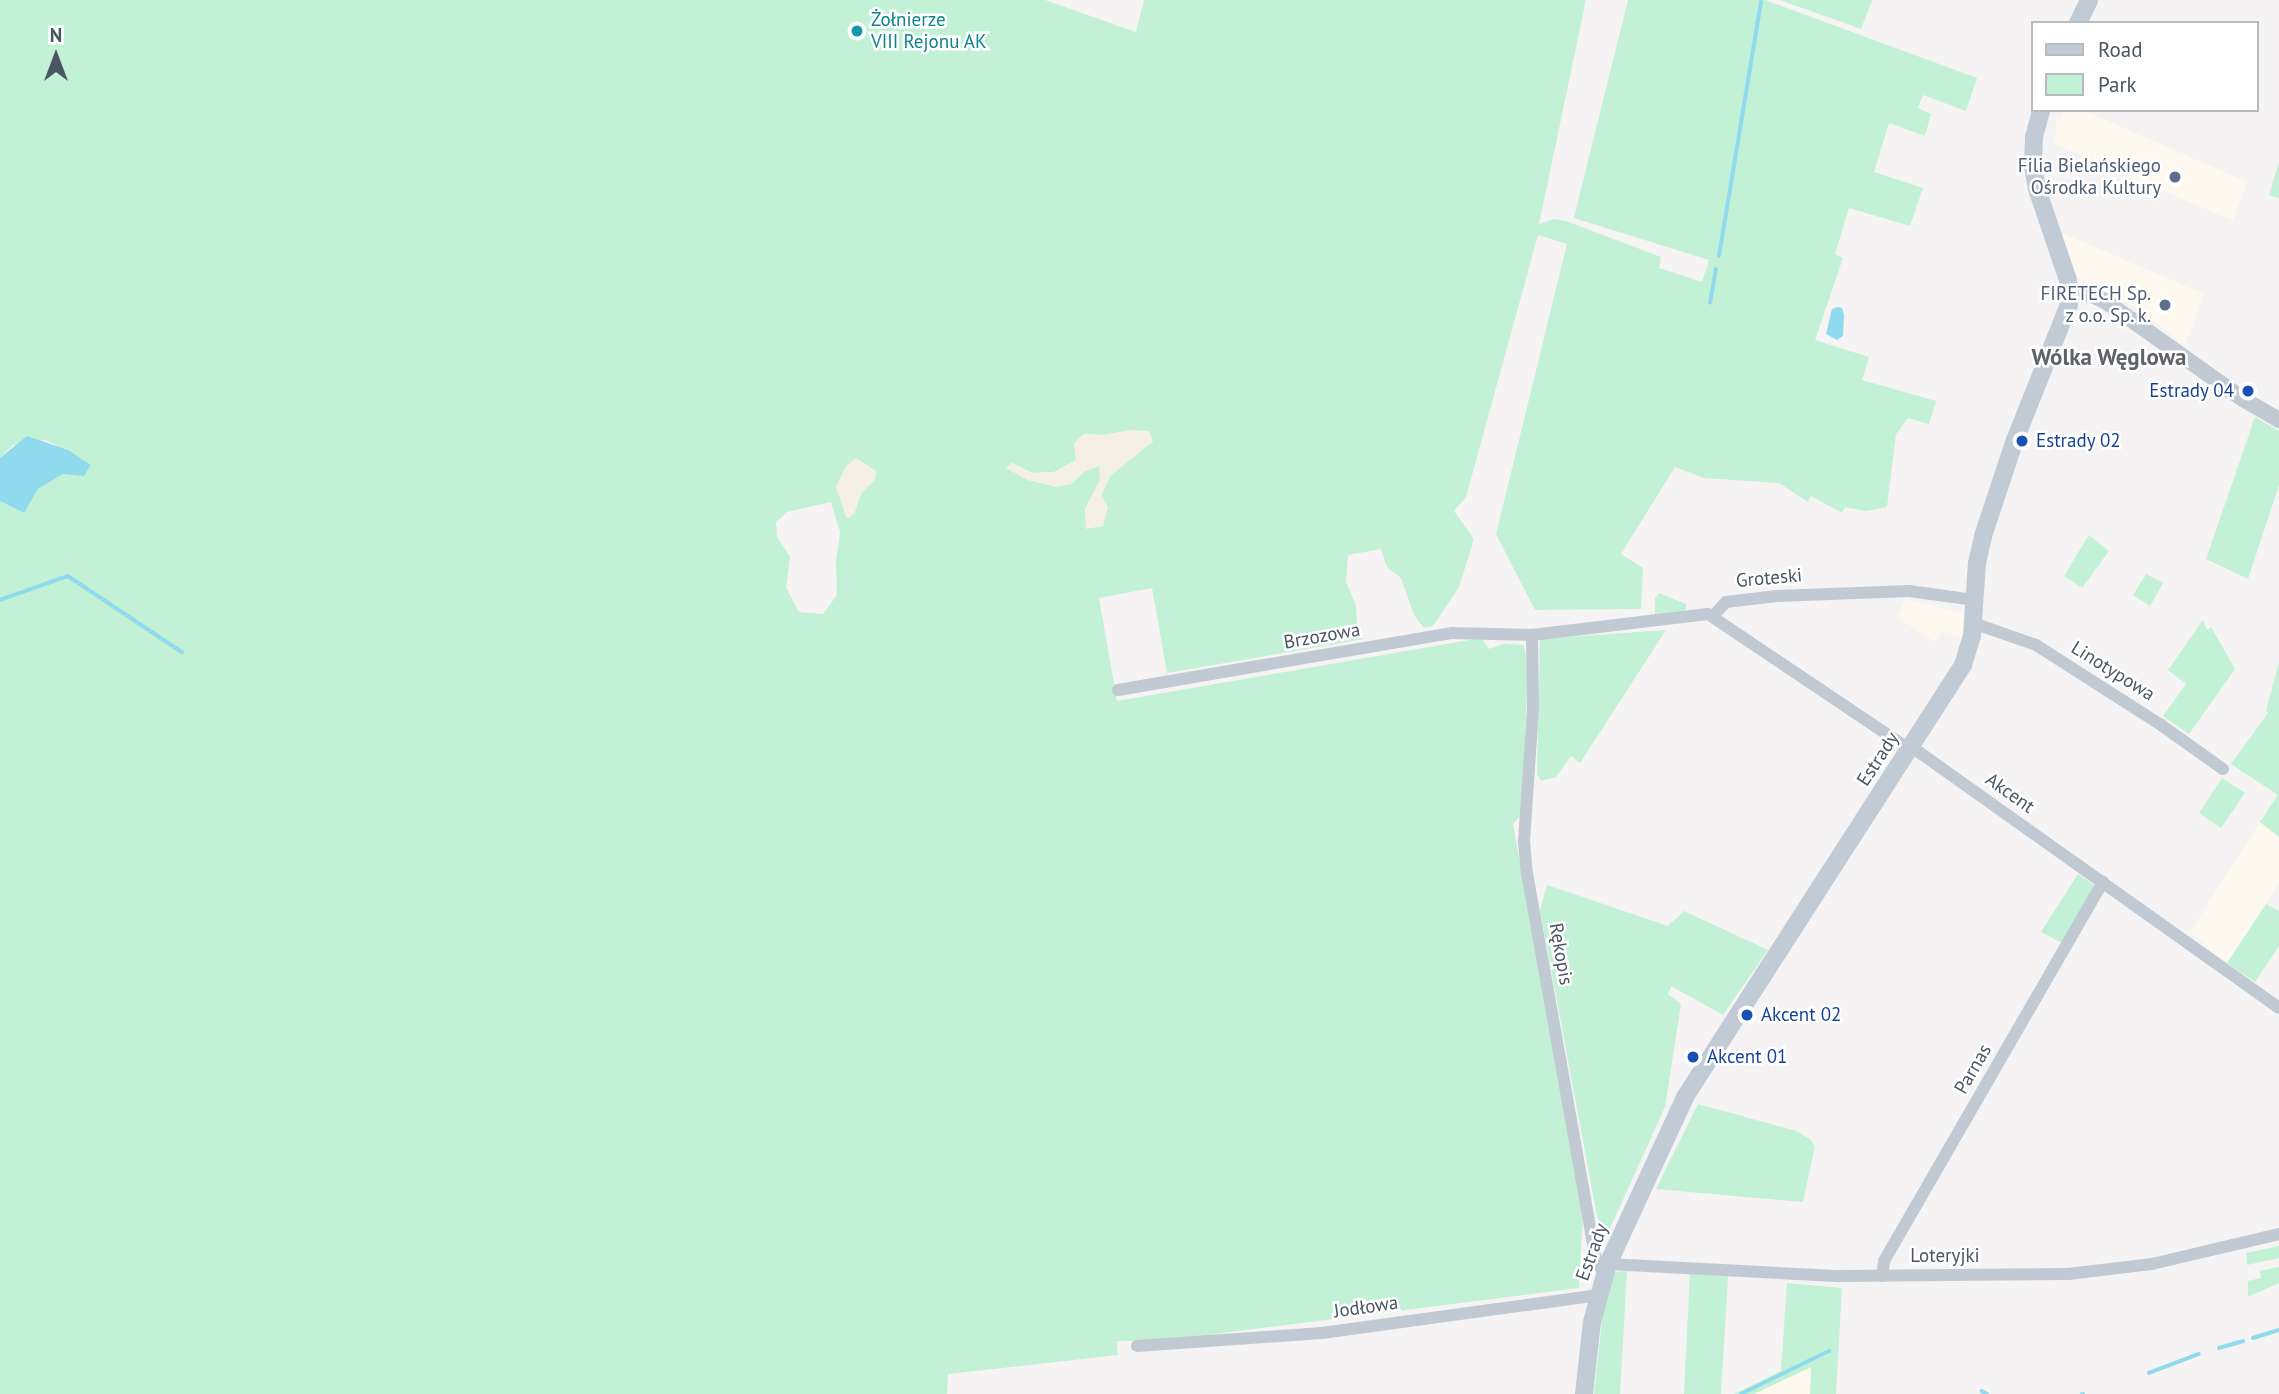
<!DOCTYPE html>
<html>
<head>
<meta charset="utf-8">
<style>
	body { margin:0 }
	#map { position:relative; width:2279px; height:1394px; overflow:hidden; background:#f5f3f3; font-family:"PT Sans",sans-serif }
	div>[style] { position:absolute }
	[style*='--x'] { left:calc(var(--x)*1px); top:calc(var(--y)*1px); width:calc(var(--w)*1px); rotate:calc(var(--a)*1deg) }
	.commercial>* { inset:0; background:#fdf9ef }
	.green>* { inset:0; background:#c3f1d5 }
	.sand>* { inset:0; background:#f5f0e5 }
	.water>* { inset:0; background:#90daee }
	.stream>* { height:3.5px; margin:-1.75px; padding:0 1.75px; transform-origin:1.75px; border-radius:1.75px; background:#90daee }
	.minor>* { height:12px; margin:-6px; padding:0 6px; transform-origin:6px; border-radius:6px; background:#c1cad2 }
	.tertiary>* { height:16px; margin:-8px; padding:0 8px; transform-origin:8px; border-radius:8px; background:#c1cad2 }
	.secondary>* { height:18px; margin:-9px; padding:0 9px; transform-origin:9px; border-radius:9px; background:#c1cbd6 }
	.dots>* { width:19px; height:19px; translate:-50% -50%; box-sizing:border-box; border:4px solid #fff; border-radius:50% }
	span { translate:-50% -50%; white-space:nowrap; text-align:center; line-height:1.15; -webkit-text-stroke:5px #fff; paint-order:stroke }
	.culture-label { font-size:19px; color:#0d838f }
	.left { translate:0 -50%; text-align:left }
	.service-label { font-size:19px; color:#4e5e75 }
	.right { translate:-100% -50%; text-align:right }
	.transit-label { font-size:19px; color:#164399 }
	.street-label { font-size:19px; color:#4a5661 }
	.quarter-label { font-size:23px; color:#5f6368; font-weight:700 }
	.legend { position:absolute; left:2031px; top:21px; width:228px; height:91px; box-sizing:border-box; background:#fff; border:2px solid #b7bbc0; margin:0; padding:9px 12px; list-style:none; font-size:21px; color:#4a5661 }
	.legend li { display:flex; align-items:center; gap:14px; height:35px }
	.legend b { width:35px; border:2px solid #b7bbc0 }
	.north { position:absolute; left:21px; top:21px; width:70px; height:70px; -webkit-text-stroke:5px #fff; paint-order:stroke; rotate:0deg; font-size:19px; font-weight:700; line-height:28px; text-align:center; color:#4a5661 }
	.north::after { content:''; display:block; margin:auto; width:24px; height:32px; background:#4a5661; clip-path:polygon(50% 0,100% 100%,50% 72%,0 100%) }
</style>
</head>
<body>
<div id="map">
	<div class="commercial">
		<i style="clip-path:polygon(2060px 110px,2083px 110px,2247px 182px,2233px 221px,2055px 144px,2056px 115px,2060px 117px,2063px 112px)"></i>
		<i style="clip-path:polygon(2060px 232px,2204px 294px,2185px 345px,2137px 309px,2077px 277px)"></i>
		<i style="clip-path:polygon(1905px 599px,1963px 613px,1963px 638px,1942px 631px,1935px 642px,1897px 617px)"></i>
		<i style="clip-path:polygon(2260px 822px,2279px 837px,2279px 884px,2227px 963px,2190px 932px)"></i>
		<i style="clip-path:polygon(1812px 1366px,1810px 1394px,1754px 1394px)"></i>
	</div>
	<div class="green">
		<i style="clip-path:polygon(evenodd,0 0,1045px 0,1136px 32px,1144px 0,1586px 0,1539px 224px,1554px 219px,1566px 221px,1661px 257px,1659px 268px,1702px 282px,1709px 260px,1574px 218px,1628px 0,1765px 0,1977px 78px,1966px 111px,1923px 95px,1918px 108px,1931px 114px,1925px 136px,1889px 123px,1874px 172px,1923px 188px,1910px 226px,1849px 208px,1835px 254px,1843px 258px,1815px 340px,1869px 357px,1862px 380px,1936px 401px,1929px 424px,1908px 418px,1896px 434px,1887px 507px,1866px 511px,1845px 507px,1842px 513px,1811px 496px,1808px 502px,1779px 483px,1704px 478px,1675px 467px,1621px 554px,1643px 568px,1641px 609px,1535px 610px,1496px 534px,1567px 244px,1538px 235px,1466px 497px,1454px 511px,1474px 539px,1459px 587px,1433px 626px,1424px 628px,1414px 615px,1401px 578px,1387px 567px,1381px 549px,1348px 555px,1346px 582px,1356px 605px,1357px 624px,1363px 639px,1312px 648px,1167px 673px,1152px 588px,1099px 598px,1117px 701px,1481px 638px,1489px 649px,1503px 644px,1524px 645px,1528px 667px,1522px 814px,1513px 824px,1583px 1214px,1579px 1288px,1158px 1341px,1117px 1341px,1118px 1355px,948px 1374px,947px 1394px,0 1394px,0 501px,24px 513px,38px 489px,63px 474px,84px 475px,91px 465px,46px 440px,13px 445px,0 458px,0 0,1132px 430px,1153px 441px,1110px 476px,1087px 529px,1085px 509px,1100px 480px,1100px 466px,1085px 471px,1071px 484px,1028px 480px,1007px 468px,1012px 463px,1033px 473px,1054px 472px,1076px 460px,1074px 443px,1084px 434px,1104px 435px,1132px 430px,0 0,856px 459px,876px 471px,875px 479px,861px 494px,854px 514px,856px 459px,0 0,831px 502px,840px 532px,836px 562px,837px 595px,823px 614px,799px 612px,786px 588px,790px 557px,777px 537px,776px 522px,787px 512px,831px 502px)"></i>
		<i style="clip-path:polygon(1780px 0,1872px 0,1861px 29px)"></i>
		<i style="clip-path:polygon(2279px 162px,2279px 198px,2269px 195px)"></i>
		<i style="clip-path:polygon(2255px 417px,2279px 431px,2279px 485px,2248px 579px,2206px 559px)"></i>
		<i style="clip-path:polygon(2089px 535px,2109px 551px,2082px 588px,2064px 576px)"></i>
		<i style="clip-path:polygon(2146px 574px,2163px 583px,2150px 606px,2133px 595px)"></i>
		<i style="clip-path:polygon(1659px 593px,1686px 604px,1686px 609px,1679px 614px,1655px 616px,1655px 598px)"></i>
		<i style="clip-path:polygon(2203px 620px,2207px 630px,2211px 627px,2235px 669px,2189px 734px,2163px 716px,2186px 684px,2168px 670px)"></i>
		<i style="clip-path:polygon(1666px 630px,1580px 763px,1571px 756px,1556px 777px,1541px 781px,1537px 774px,1540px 639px)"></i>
		<i style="clip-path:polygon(2279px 662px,2279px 837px,2260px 822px,2278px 795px,2231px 764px,2268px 713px,2266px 710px)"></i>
		<i style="clip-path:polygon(2222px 778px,2245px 793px,2221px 828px,2199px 813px)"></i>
		<i style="clip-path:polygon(2078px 874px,2094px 885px,2064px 944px,2041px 932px)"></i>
		<i style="clip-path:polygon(1547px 885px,1668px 926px,1684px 911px,1768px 950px,1723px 1015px,1671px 986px,1668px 994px,1681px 1004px,1665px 1107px,1607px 1235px,1600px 1232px,1540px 910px)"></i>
		<i style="clip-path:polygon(2266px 904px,2279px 911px,2279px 946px,2255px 982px,2227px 963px)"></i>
		<i style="clip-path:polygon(1698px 1104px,1796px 1131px,1810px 1139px,1815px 1146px,1803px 1202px,1656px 1189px)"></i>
		<i style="clip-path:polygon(2279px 1246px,2279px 1258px,2247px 1265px,2246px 1253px)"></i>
		<i style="clip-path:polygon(2279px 1267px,2279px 1283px,2248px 1297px,2248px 1281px,2261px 1278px,2260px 1271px)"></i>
		<i style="clip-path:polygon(1627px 1271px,1620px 1394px,1594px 1394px,1603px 1311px,1615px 1272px)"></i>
		<i style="clip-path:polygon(1690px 1274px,1728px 1276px,1721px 1394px,1684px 1394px)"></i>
		<i style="clip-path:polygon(1787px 1283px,1842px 1288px,1836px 1394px,1810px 1394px,1811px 1367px,1754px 1394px,1734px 1394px,1781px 1371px)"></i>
	</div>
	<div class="sand">
		<i style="clip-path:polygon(1132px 430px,1149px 431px,1153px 441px,1110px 476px,1101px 495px,1108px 507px,1103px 526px,1086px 529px,1085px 509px,1100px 481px,1099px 466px,1085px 471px,1071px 484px,1056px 487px,1028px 480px,1006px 468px,1012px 463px,1033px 473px,1054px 472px,1076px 460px,1074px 443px,1084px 434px,1104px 435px)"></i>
		<i style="clip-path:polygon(856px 458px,876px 471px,875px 479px,861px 494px,854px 514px,847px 519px,836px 487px,846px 466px)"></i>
	</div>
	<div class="water">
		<i style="clip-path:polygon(1838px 307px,1842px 308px,1844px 315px,1843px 336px,1837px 340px,1826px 334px,1832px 309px)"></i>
		<i style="clip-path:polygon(27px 436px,68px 450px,91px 465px,84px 476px,63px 474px,38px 489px,24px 513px,0 501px,0 458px)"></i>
	</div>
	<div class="stream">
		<i style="--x:1719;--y:256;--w:257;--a:-80.6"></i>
		<i style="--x:1710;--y:303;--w:34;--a:-80"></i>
		<i style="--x:0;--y:600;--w:72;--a:-19.4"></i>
		<i style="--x:68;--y:576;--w:137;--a:33.7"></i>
		<i style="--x:2253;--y:1338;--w:27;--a:-17"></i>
		<i style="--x:2219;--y:1348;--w:25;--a:-16"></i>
		<i style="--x:2149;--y:1373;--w:53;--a:-20.8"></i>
		<i style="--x:1982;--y:1391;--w:6;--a:31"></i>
		<i style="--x:1741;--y:1394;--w:98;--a:-26"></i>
		<i style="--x:2082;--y:1394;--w:1;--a:0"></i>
	</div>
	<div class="minor">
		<i style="--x:1713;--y:616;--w:19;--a:-47"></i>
		<i style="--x:1726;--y:602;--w:51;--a:-6.7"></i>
		<i style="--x:1777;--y:596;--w:132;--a:-2.2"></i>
		<i style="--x:1909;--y:591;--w:67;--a:7.8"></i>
		<i style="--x:1973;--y:623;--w:67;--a:19.2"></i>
		<i style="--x:2036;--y:645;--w:148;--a:32.6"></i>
		<i style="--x:2161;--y:725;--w:76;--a:35.4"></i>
		<i style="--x:1532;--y:635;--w:74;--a:89.2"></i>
		<i style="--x:1533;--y:709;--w:132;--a:93.9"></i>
		<i style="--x:1524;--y:841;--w:32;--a:85"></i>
		<i style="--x:1527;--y:873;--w:394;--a:79.9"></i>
		<i style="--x:1596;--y:1261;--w:16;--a:55"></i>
		<i style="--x:1118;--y:690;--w:339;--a:-9.7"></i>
		<i style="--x:1452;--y:633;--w:80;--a:1.4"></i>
		<i style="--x:1532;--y:635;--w:177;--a:-6.8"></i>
		<i style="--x:1708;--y:614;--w:235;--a:33.9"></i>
		<i style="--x:1903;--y:745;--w:14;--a:21"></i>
		<i style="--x:1916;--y:750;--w:445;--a:35.4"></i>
		<i style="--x:1608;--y:1264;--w:232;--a:3"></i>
		<i style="--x:1840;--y:1276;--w:228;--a:-0.5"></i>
		<i style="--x:2068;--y:1274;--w:85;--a:-6.8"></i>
		<i style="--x:2152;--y:1264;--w:130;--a:-13.3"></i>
		<i style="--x:1882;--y:1276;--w:15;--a:-82"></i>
		<i style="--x:1884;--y:1261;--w:438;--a:-60"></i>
		<i style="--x:1137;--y:1346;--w:185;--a:-4"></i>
		<i style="--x:1322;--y:1333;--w:280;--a:-7.8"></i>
	</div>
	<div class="tertiary">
		<i style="--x:2070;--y:292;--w:22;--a:8"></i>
		<i style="--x:2092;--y:295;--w:14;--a:25"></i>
		<i style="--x:2105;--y:301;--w:169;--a:35.4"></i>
		<i style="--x:2243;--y:399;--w:42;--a:30.3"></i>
	</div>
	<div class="secondary">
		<i style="--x:2078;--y:23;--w:25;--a:-64"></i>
		<i style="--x:1584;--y:1394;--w:72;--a:-83.7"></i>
		<i style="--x:1592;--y:1322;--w:60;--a:-74.6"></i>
		<i style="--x:1608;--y:1264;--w:184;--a:-65.2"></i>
		<i style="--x:1685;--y:1097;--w:514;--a:-57.24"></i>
		<i style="--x:1963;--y:665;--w:30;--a:-73"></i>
		<i style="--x:1972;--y:636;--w:73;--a:-86.1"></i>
		<i style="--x:1977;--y:563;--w:28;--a:-77"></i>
		<i style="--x:1983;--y:536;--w:101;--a:-71.6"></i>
		<i style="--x:2015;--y:440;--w:146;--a:-68.3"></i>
		<i style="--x:2069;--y:304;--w:24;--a:-92"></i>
		<i style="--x:2068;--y:280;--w:96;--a:-108.8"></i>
		<i style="--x:2037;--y:189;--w:23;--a:-100"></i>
		<i style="--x:2033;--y:166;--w:29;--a:-88"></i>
		<i style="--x:2034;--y:137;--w:28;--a:-75"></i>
	</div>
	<div class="dots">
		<i style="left:857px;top:31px;background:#0f9aa8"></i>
		<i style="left:2175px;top:177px;background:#5c6f8a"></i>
		<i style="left:2165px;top:305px;background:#5c6f8a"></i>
		<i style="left:2248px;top:391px;background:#1a4fb4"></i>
		<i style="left:2022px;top:441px;background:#1a4fb4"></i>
		<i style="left:1747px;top:1015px;background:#1a4fb4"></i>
		<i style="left:1693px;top:1057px;background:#1a4fb4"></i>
	</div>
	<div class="culture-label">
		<span class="left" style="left:871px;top:31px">Żołnierze<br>VIII Rejonu AK</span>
	</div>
	<div class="service-label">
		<span class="right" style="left:2161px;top:177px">Filia Bielańskiego<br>Ośrodka Kultury</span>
		<span class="right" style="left:2151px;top:305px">FIRETECH Sp.<br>z o.o. Sp. k.</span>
	</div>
	<div class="transit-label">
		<span class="right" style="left:2234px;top:391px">Estrady 04</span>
		<span class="left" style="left:2036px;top:441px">Estrady 02</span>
		<span class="left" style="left:1761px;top:1015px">Akcent 02</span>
		<span class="left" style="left:1707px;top:1057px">Akcent 01</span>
	</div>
	<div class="street-label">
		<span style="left:1769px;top:578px;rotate:-5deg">Groteski</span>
		<span style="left:1322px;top:636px;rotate:-10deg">Brzozowa</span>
		<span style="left:2113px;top:671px;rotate:32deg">Linotypowa</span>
		<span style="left:1878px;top:759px;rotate:-57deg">Estrady</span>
		<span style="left:2010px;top:793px;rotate:35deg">Akcent</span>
		<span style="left:1561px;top:954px;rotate:80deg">Rękopis</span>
		<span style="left:1973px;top:1069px;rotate:-60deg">Parnas</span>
		<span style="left:1592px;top:1252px;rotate:-70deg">Estrady</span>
		<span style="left:1945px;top:1256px">Loteryjki</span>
		<span style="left:1366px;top:1307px;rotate:-8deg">Jodłowa</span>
	</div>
	<div class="quarter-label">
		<span style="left:2109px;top:357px">Wólka Węglowa</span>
	</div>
	<ul class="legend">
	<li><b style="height:9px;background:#c1cbd6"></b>Road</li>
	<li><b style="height:19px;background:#c3f1d5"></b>Park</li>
	</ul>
	<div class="north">N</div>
</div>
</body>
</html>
